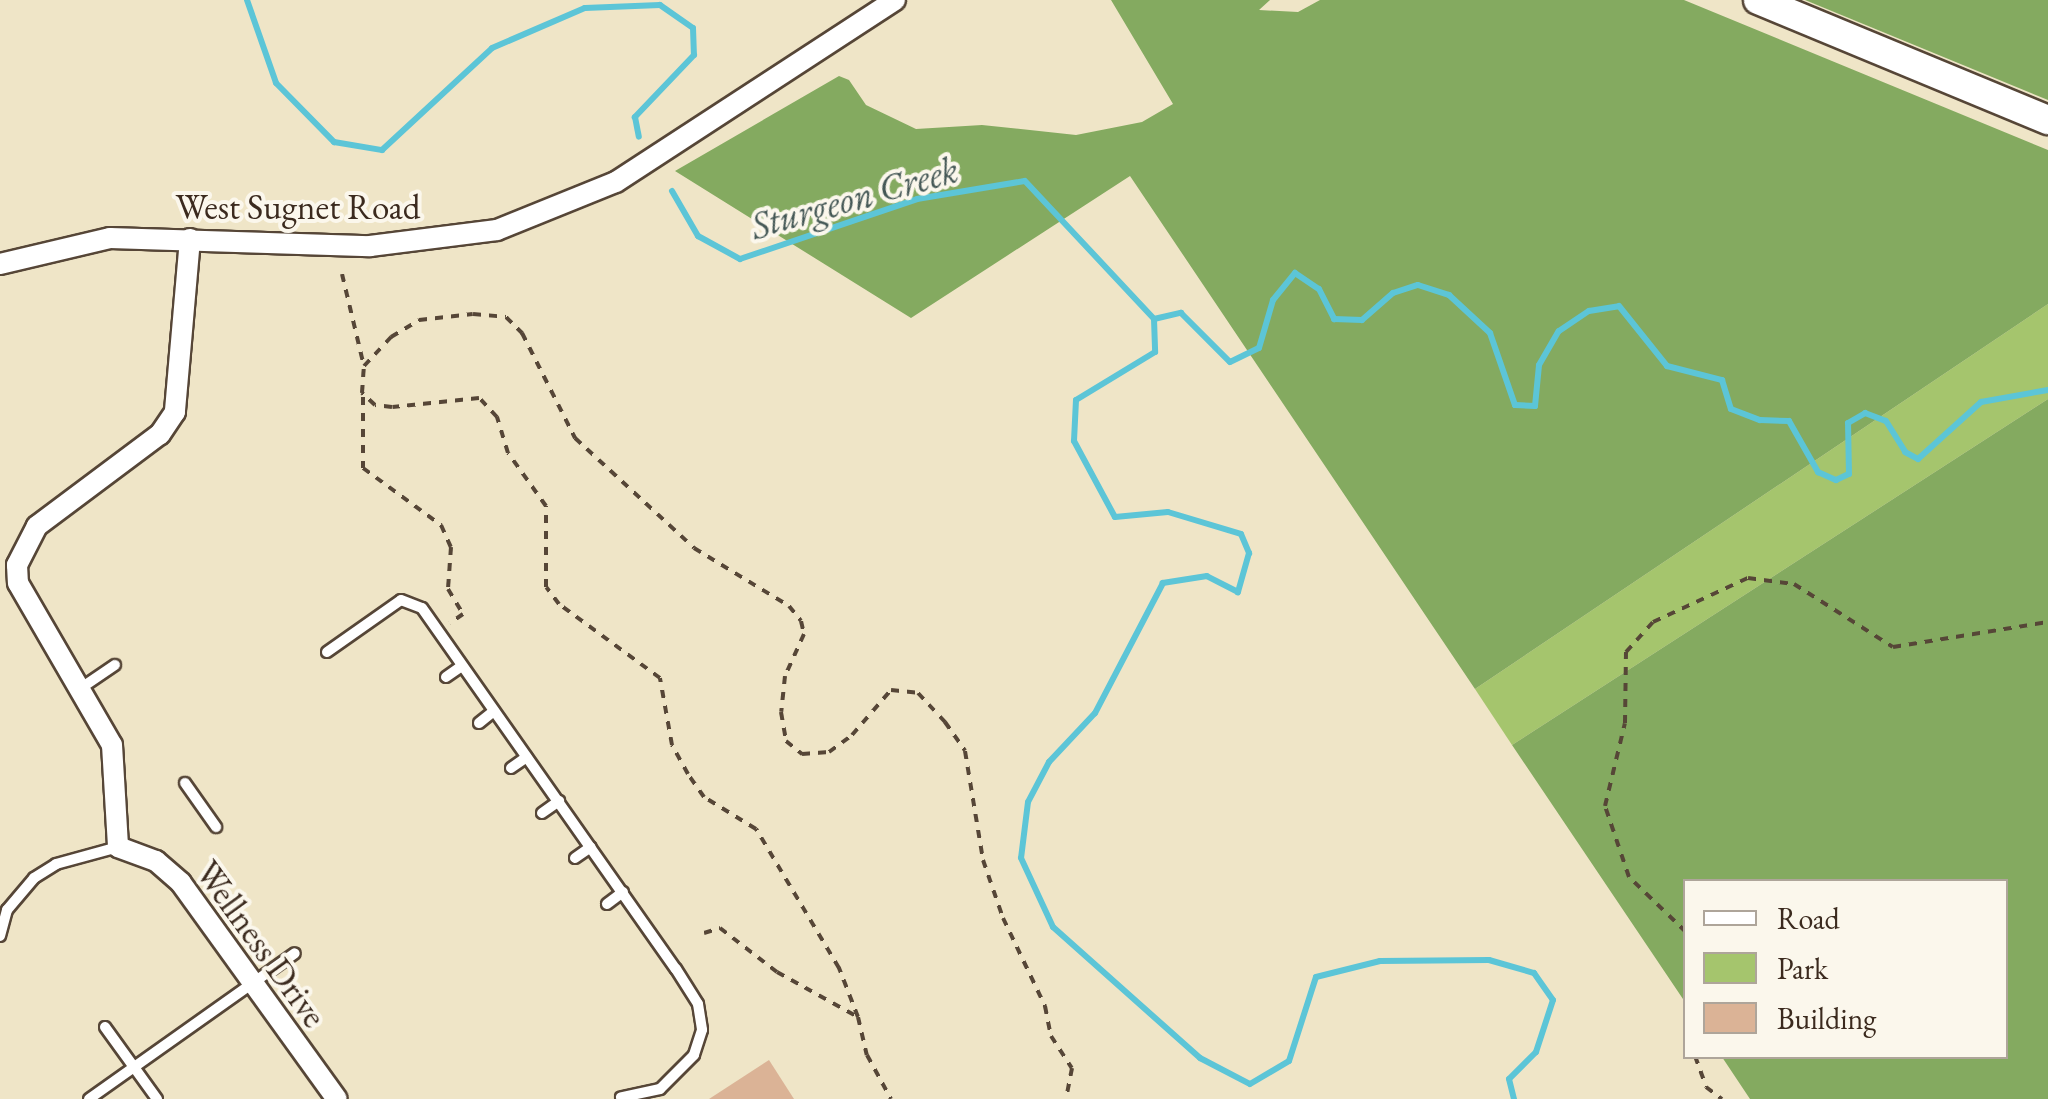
<!DOCTYPE html>
<html>
<head>
<meta charset="utf-8">
<style>
	body { margin:0 }
	#map { position:relative; width:2048px; height:1099px; overflow:hidden; background:#efe5c7; font-family:"EB Garamond",serif }
	div>[style] { position:absolute }
	[style*='--x'] { left:calc(var(--x)*1px); top:calc(var(--y)*1px); width:calc(var(--w)*1px); rotate:calc(var(--a)*1deg) }
	.green>* { inset:0; background:#a5c56d }
	.forest>* { inset:0; background:#84aa60 }
	.stream>* { height:6px; margin:-3px; padding:0 3px; transform-origin:3px; border-radius:3px; background:#5cc5d7 }
	.building>* { inset:0; background:#dbb396 }
	.path>* { height:4px; margin-top:-2px; transform-origin:0; background:repeating-linear-gradient(90deg,#564637 0 8px,transparent 0 16px) }
	.roads { filter:drop-shadow(2px 0 #564637) drop-shadow(-2px 0 #564637) drop-shadow(0 2px #564637) drop-shadow(0 -2px #564637) }
	.lane>* { height:10px; margin:-5px; padding:0 5px; transform-origin:5px; border-radius:5px; background:#fff }
	.street>* { height:20px; margin:-10px; padding:0 10px; transform-origin:10px; border-radius:10px; background:#fff }
	.secondary>* { height:28px; margin:-14px; padding:0 14px; transform-origin:14px; border-radius:14px; background:#fff }
	span { translate:-50% -50%; white-space:nowrap; text-align:center; line-height:1.15; -webkit-text-stroke:8px #fbf7ec; paint-order:stroke }
	.street-label { font-size:35px; color:#3b2a1e }
	.water-label { font-size:38px; color:#455856; font-style:italic }
	.legend { position:absolute; left:1683px; top:879px; width:325px; height:180px; box-sizing:border-box; background:#fbf7ec; border:2px solid #aea59a; margin:0; padding:12px 18px; list-style:none; font-size:30px; color:#3b2a1e }
	.legend li { display:flex; align-items:center; gap:20px; height:50px }
	.legend b { width:50px; border:2px solid #aea59a }
</style>
</head>
<body>
<div id="map">
	<div class="green">
		<i style="clip-path:polygon(2048px 304px,2048px 399px,1512px 745px,1475px 689px)"></i>
	</div>
	<div class="forest">
		<i style="clip-path:polygon(1111px 0,1270px 0,1259px 10px,1298px 12px,1320px 0,1684px 0,2048px 150px,2048px 304px,1475px 689px,1130px 176px,911px 318px,675px 171px,839px 76px,849px 80px,866px 105px,916px 129px,982px 125px,1076px 135px,1142px 122px,1173px 104px)"></i>
		<i style="clip-path:polygon(1805px 0,2048px 0,2048px 100px)"></i>
		<i style="clip-path:polygon(2048px 399px,2048px 1099px,1750px 1099px,1722px 1057px,2006px 1056px,2006px 882px,1686px 882px,1685px 1002px,1512px 745px)"></i>
	</div>
	<div class="stream">
		<i style="--x:247;--y:0;--w:88;--a:70.7"></i>
		<i style="--x:276;--y:83;--w:83;--a:45.5"></i>
		<i style="--x:334;--y:142;--w:49;--a:9.5"></i>
		<i style="--x:382;--y:150;--w:150;--a:-42.8"></i>
		<i style="--x:492;--y:48;--w:101;--a:-23.3"></i>
		<i style="--x:585;--y:8;--w:75;--a:-2.3"></i>
		<i style="--x:660;--y:5;--w:40;--a:34.9"></i>
		<i style="--x:693;--y:28;--w:27;--a:88"></i>
		<i style="--x:694;--y:55;--w:86;--a:133.6"></i>
		<i style="--x:635;--y:117;--w:20;--a:79"></i>
		<i style="--x:672;--y:191;--w:52;--a:60"></i>
		<i style="--x:698;--y:236;--w:48;--a:28.7"></i>
		<i style="--x:740;--y:259;--w:187;--a:-18.7"></i>
		<i style="--x:917;--y:199;--w:109;--a:-9.5"></i>
		<i style="--x:1025;--y:181;--w:189;--a:46.9"></i>
		<i style="--x:1154;--y:319;--w:33;--a:88"></i>
		<i style="--x:1155;--y:352;--w:92;--a:148.7"></i>
		<i style="--x:1076;--y:400;--w:41;--a:92.8"></i>
		<i style="--x:1074;--y:441;--w:86;--a:61.7"></i>
		<i style="--x:1115;--y:517;--w:53;--a:-5.4"></i>
		<i style="--x:1168;--y:512;--w:76;--a:16.8"></i>
		<i style="--x:1241;--y:534;--w:21;--a:67"></i>
		<i style="--x:1249;--y:553;--w:41;--a:105.8"></i>
		<i style="--x:1238;--y:592;--w:35;--a:-153"></i>
		<i style="--x:1207;--y:576;--w:45;--a:171"></i>
		<i style="--x:1163;--y:583;--w:147;--a:117.6"></i>
		<i style="--x:1095;--y:713;--w:67;--a:133.2"></i>
		<i style="--x:1049;--y:762;--w:45;--a:117.7"></i>
		<i style="--x:1028;--y:802;--w:56;--a:97.1"></i>
		<i style="--x:1021;--y:858;--w:76;--a:65.1"></i>
		<i style="--x:1053;--y:927;--w:197;--a:41.7"></i>
		<i style="--x:1200;--y:1058;--w:56;--a:27.5"></i>
		<i style="--x:1250;--y:1084;--w:45;--a:-30.5"></i>
		<i style="--x:1289;--y:1061;--w:88;--a:-72.2"></i>
		<i style="--x:1316;--y:977;--w:66;--a:-14"></i>
		<i style="--x:1380;--y:961;--w:109;--a:-0.5"></i>
		<i style="--x:1489;--y:960;--w:47;--a:16.1"></i>
		<i style="--x:1534;--y:973;--w:33;--a:55"></i>
		<i style="--x:1553;--y:1000;--w:55;--a:108.1"></i>
		<i style="--x:1536;--y:1052;--w:38;--a:135"></i>
		<i style="--x:1509;--y:1079;--w:21;--a:76"></i>
		<i style="--x:1154;--y:319;--w:28;--a:-13"></i>
		<i style="--x:1181;--y:313;--w:69;--a:45"></i>
		<i style="--x:1230;--y:362;--w:32;--a:-26"></i>
		<i style="--x:1259;--y:348;--w:50;--a:-73.7"></i>
		<i style="--x:1273;--y:300;--w:35;--a:-51"></i>
		<i style="--x:1295;--y:273;--w:29;--a:34"></i>
		<i style="--x:1319;--y:289;--w:34;--a:63"></i>
		<i style="--x:1334;--y:319;--w:28;--a:2"></i>
		<i style="--x:1362;--y:320;--w:41;--a:-41.1"></i>
		<i style="--x:1393;--y:293;--w:26;--a:-18"></i>
		<i style="--x:1418;--y:285;--w:33;--a:18"></i>
		<i style="--x:1449;--y:295;--w:56;--a:42.8"></i>
		<i style="--x:1490;--y:333;--w:76;--a:70.9"></i>
		<i style="--x:1515;--y:405;--w:20;--a:3"></i>
		<i style="--x:1535;--y:406;--w:41;--a:-84.4"></i>
		<i style="--x:1539;--y:365;--w:39;--a:-60"></i>
		<i style="--x:1559;--y:331;--w:36;--a:-34"></i>
		<i style="--x:1589;--y:311;--w:30;--a:-9"></i>
		<i style="--x:1619;--y:306;--w:77;--a:51.3"></i>
		<i style="--x:1667;--y:366;--w:57;--a:14.3"></i>
		<i style="--x:1722;--y:380;--w:30;--a:73"></i>
		<i style="--x:1731;--y:409;--w:31;--a:21"></i>
		<i style="--x:1760;--y:420;--w:29;--a:2"></i>
		<i style="--x:1789;--y:421;--w:59;--a:60.4"></i>
		<i style="--x:1818;--y:472;--w:20;--a:24"></i>
		<i style="--x:1836;--y:480;--w:14;--a:-25"></i>
		<i style="--x:1849;--y:474;--w:51;--a:-91.1"></i>
		<i style="--x:1848;--y:423;--w:20;--a:-30"></i>
		<i style="--x:1865;--y:413;--w:22;--a:21"></i>
		<i style="--x:1886;--y:421;--w:36;--a:58"></i>
		<i style="--x:1905;--y:452;--w:15;--a:28"></i>
		<i style="--x:1918;--y:459;--w:85;--a:-42.1"></i>
		<i style="--x:1981;--y:402;--w:68;--a:-10.2"></i>
	</div>
	<div class="building">
		<i style="clip-path:polygon(769px 1060px,794px 1099px,709px 1099px)"></i>
	</div>
	<div class="path">
		<i style="--x:342;--y:274;--w:95;--a:76.6"></i>
		<i style="--x:363;--y:397;--w:71;--a:90"></i>
		<i style="--x:363;--y:468;--w:97;--a:36.2"></i>
		<i style="--x:441;--y:525;--w:24;--a:66"></i>
		<i style="--x:451;--y:547;--w:42;--a:94.1"></i>
		<i style="--x:448;--y:589;--w:29;--a:59"></i>
		<i style="--x:463;--y:614;--w:16;--a:145"></i>
		<i style="--x:1686;--y:932;--w:79;--a:-136"></i>
		<i style="--x:1629;--y:877;--w:75;--a:-108.7"></i>
		<i style="--x:1605;--y:806;--w:85;--a:-76.5"></i>
		<i style="--x:1625;--y:723;--w:71;--a:-89.2"></i>
		<i style="--x:1626;--y:652;--w:40;--a:-48"></i>
		<i style="--x:1653;--y:622;--w:105;--a:-24.9"></i>
		<i style="--x:1748;--y:578;--w:46;--a:7.4"></i>
		<i style="--x:1794;--y:584;--w:117;--a:32.5"></i>
		<i style="--x:1893;--y:647;--w:157;--a:-9.2"></i>
		<i style="--x:704;--y:933;--w:17;--a:-17"></i>
		<i style="--x:720;--y:928;--w:72;--a:37.7"></i>
		<i style="--x:777;--y:972;--w:93;--a:29.1"></i>
		<i style="--x:858;--y:1017;--w:39;--a:77"></i>
		<i style="--x:867;--y:1055;--w:50;--a:61.4"></i>
		<i style="--x:858;--y:1017;--w:53;--a:-111.2"></i>
		<i style="--x:839;--y:968;--w:162;--a:-120.8"></i>
		<i style="--x:756;--y:829;--w:61;--a:-148.4"></i>
		<i style="--x:704;--y:797;--w:28;--a:-125"></i>
		<i style="--x:688;--y:774;--w:33;--a:-119"></i>
		<i style="--x:672;--y:745;--w:68;--a:-100.2"></i>
		<i style="--x:660;--y:678;--w:125;--a:-143.8"></i>
		<i style="--x:559;--y:604;--w:21;--a:-127"></i>
		<i style="--x:546;--y:587;--w:81;--a:-90"></i>
		<i style="--x:546;--y:506;--w:65;--a:-125.6"></i>
		<i style="--x:508;--y:453;--w:38;--a:-107"></i>
		<i style="--x:497;--y:417;--w:26;--a:-133"></i>
		<i style="--x:479;--y:398;--w:87;--a:174.1"></i>
		<i style="--x:392;--y:407;--w:17;--a:-173"></i>
		<i style="--x:375;--y:405;--w:18;--a:-137"></i>
		<i style="--x:362;--y:393;--w:27;--a:-86"></i>
		<i style="--x:364;--y:366;--w:40;--a:-47"></i>
		<i style="--x:391;--y:337;--w:33;--a:-31"></i>
		<i style="--x:419;--y:320;--w:54;--a:-6.3"></i>
		<i style="--x:473;--y:314;--w:33;--a:5"></i>
		<i style="--x:506;--y:317;--w:23;--a:45"></i>
		<i style="--x:522;--y:333;--w:118;--a:63.2"></i>
		<i style="--x:575;--y:438;--w:162;--a:42.7"></i>
		<i style="--x:694;--y:548;--w:111;--a:31.4"></i>
		<i style="--x:789;--y:606;--w:19;--a:51"></i>
		<i style="--x:801;--y:621;--w:13;--a:77"></i>
		<i style="--x:804;--y:634;--w:46;--a:114.3"></i>
		<i style="--x:785;--y:676;--w:36;--a:96"></i>
		<i style="--x:781;--y:712;--w:29;--a:80"></i>
		<i style="--x:786;--y:741;--w:21;--a:39"></i>
		<i style="--x:802;--y:754;--w:27;--a:-4"></i>
		<i style="--x:829;--y:752;--w:29;--a:-36"></i>
		<i style="--x:852;--y:735;--w:60;--a:-49.1"></i>
		<i style="--x:891;--y:690;--w:27;--a:6"></i>
		<i style="--x:918;--y:693;--w:40;--a:47"></i>
		<i style="--x:945;--y:722;--w:35;--a:55"></i>
		<i style="--x:965;--y:751;--w:110;--a:80.6"></i>
		<i style="--x:983;--y:860;--w:61;--a:71"></i>
		<i style="--x:1003;--y:918;--w:98;--a:64.5"></i>
		<i style="--x:1045;--y:1006;--w:31;--a:79"></i>
		<i style="--x:1051;--y:1036;--w:38;--a:57"></i>
		<i style="--x:1072;--y:1068;--w:32;--a:101"></i>
		<i style="--x:1695;--y:1056;--w:33;--a:70"></i>
		<i style="--x:1706;--y:1087;--w:20;--a:37"></i>
	</div>
	<div class="roads">
		<div class="lane">
			<i style="--x:327;--y:652;--w:90;--a:-35.1"></i>
			<i style="--x:401;--y:600;--w:22;--a:21"></i>
			<i style="--x:422;--y:608;--w:441;--a:54.9"></i>
			<i style="--x:676;--y:969;--w:41;--a:57.8"></i>
			<i style="--x:698;--y:1004;--w:26;--a:81"></i>
			<i style="--x:702;--y:1030;--w:26;--a:108"></i>
			<i style="--x:694;--y:1055;--w:48;--a:135"></i>
			<i style="--x:660;--y:1089;--w:40;--a:168"></i>
			<i style="--x:446;--y:677;--w:19;--a:-35"></i>
			<i style="--x:81;--y:688;--w:41;--a:-34.1"></i>
			<i style="--x:479;--y:723;--w:19;--a:-39"></i>
			<i style="--x:511;--y:768;--w:19;--a:-35"></i>
			<i style="--x:185;--y:783;--w:54;--a:54.8"></i>
			<i style="--x:542;--y:813;--w:21;--a:-35"></i>
			<i style="--x:575;--y:858;--w:19;--a:-35"></i>
			<i style="--x:607;--y:904;--w:20;--a:-37"></i>
			<i style="--x:0;--y:936;--w:27;--a:-75"></i>
			<i style="--x:7;--y:910;--w:42;--a:-49.8"></i>
			<i style="--x:34;--y:878;--w:26;--a:-32"></i>
			<i style="--x:56;--y:864;--w:64;--a:-15.3"></i>
			<i style="--x:105;--y:1027;--w:89;--a:54.2"></i>
			<i style="--x:89;--y:1099;--w:252;--a:-35.3"></i>
		</div>
		<div class="street">
			<i style="--x:190;--y:239;--w:174;--a:95"></i>
			<i style="--x:175;--y:412;--w:27;--a:124"></i>
			<i style="--x:160;--y:434;--w:154;--a:143.2"></i>
			<i style="--x:37;--y:526;--w:44;--a:117.1"></i>
			<i style="--x:17;--y:565;--w:18;--a:87"></i>
			<i style="--x:18;--y:583;--w:187;--a:59.9"></i>
			<i style="--x:112;--y:745;--w:102;--a:86.6"></i>
			<i style="--x:118;--y:847;--w:40;--a:20.2"></i>
			<i style="--x:156;--y:861;--w:33;--a:41"></i>
			<i style="--x:181;--y:883;--w:266;--a:54.2"></i>
			<i style="--x:0;--y:264;--w:113;--a:-13.3"></i>
			<i style="--x:110;--y:238;--w:260;--a:1.8"></i>
			<i style="--x:370;--y:246;--w:128;--a:-7.2"></i>
			<i style="--x:497;--y:230;--w:128;--a:-22"></i>
			<i style="--x:616;--y:182;--w:333;--a:-33.1"></i>
		</div>
		<div class="secondary">
			<i style="--x:1758;--y:0;--w:314;--a:22.5"></i>
		</div>
	</div>
	<div class="street-label">
		<span style="left:298px;top:207px">West Sugnet Road</span>
		<span style="left:261px;top:944px;rotate:54deg">Wellness Drive</span>
	</div>
	<div class="water-label">
		<span style="left:854px;top:197px;rotate:-16deg">Sturgeon Creek</span>
	</div>
	<ul class="legend">
	<li><b style="height:12px;background:#fff"></b>Road</li>
	<li><b style="height:28px;background:#a5c56d"></b>Park</li>
	<li><b style="height:28px;background:#dbb396"></b>Building</li>
	</ul>
</div>
</body>
</html>
